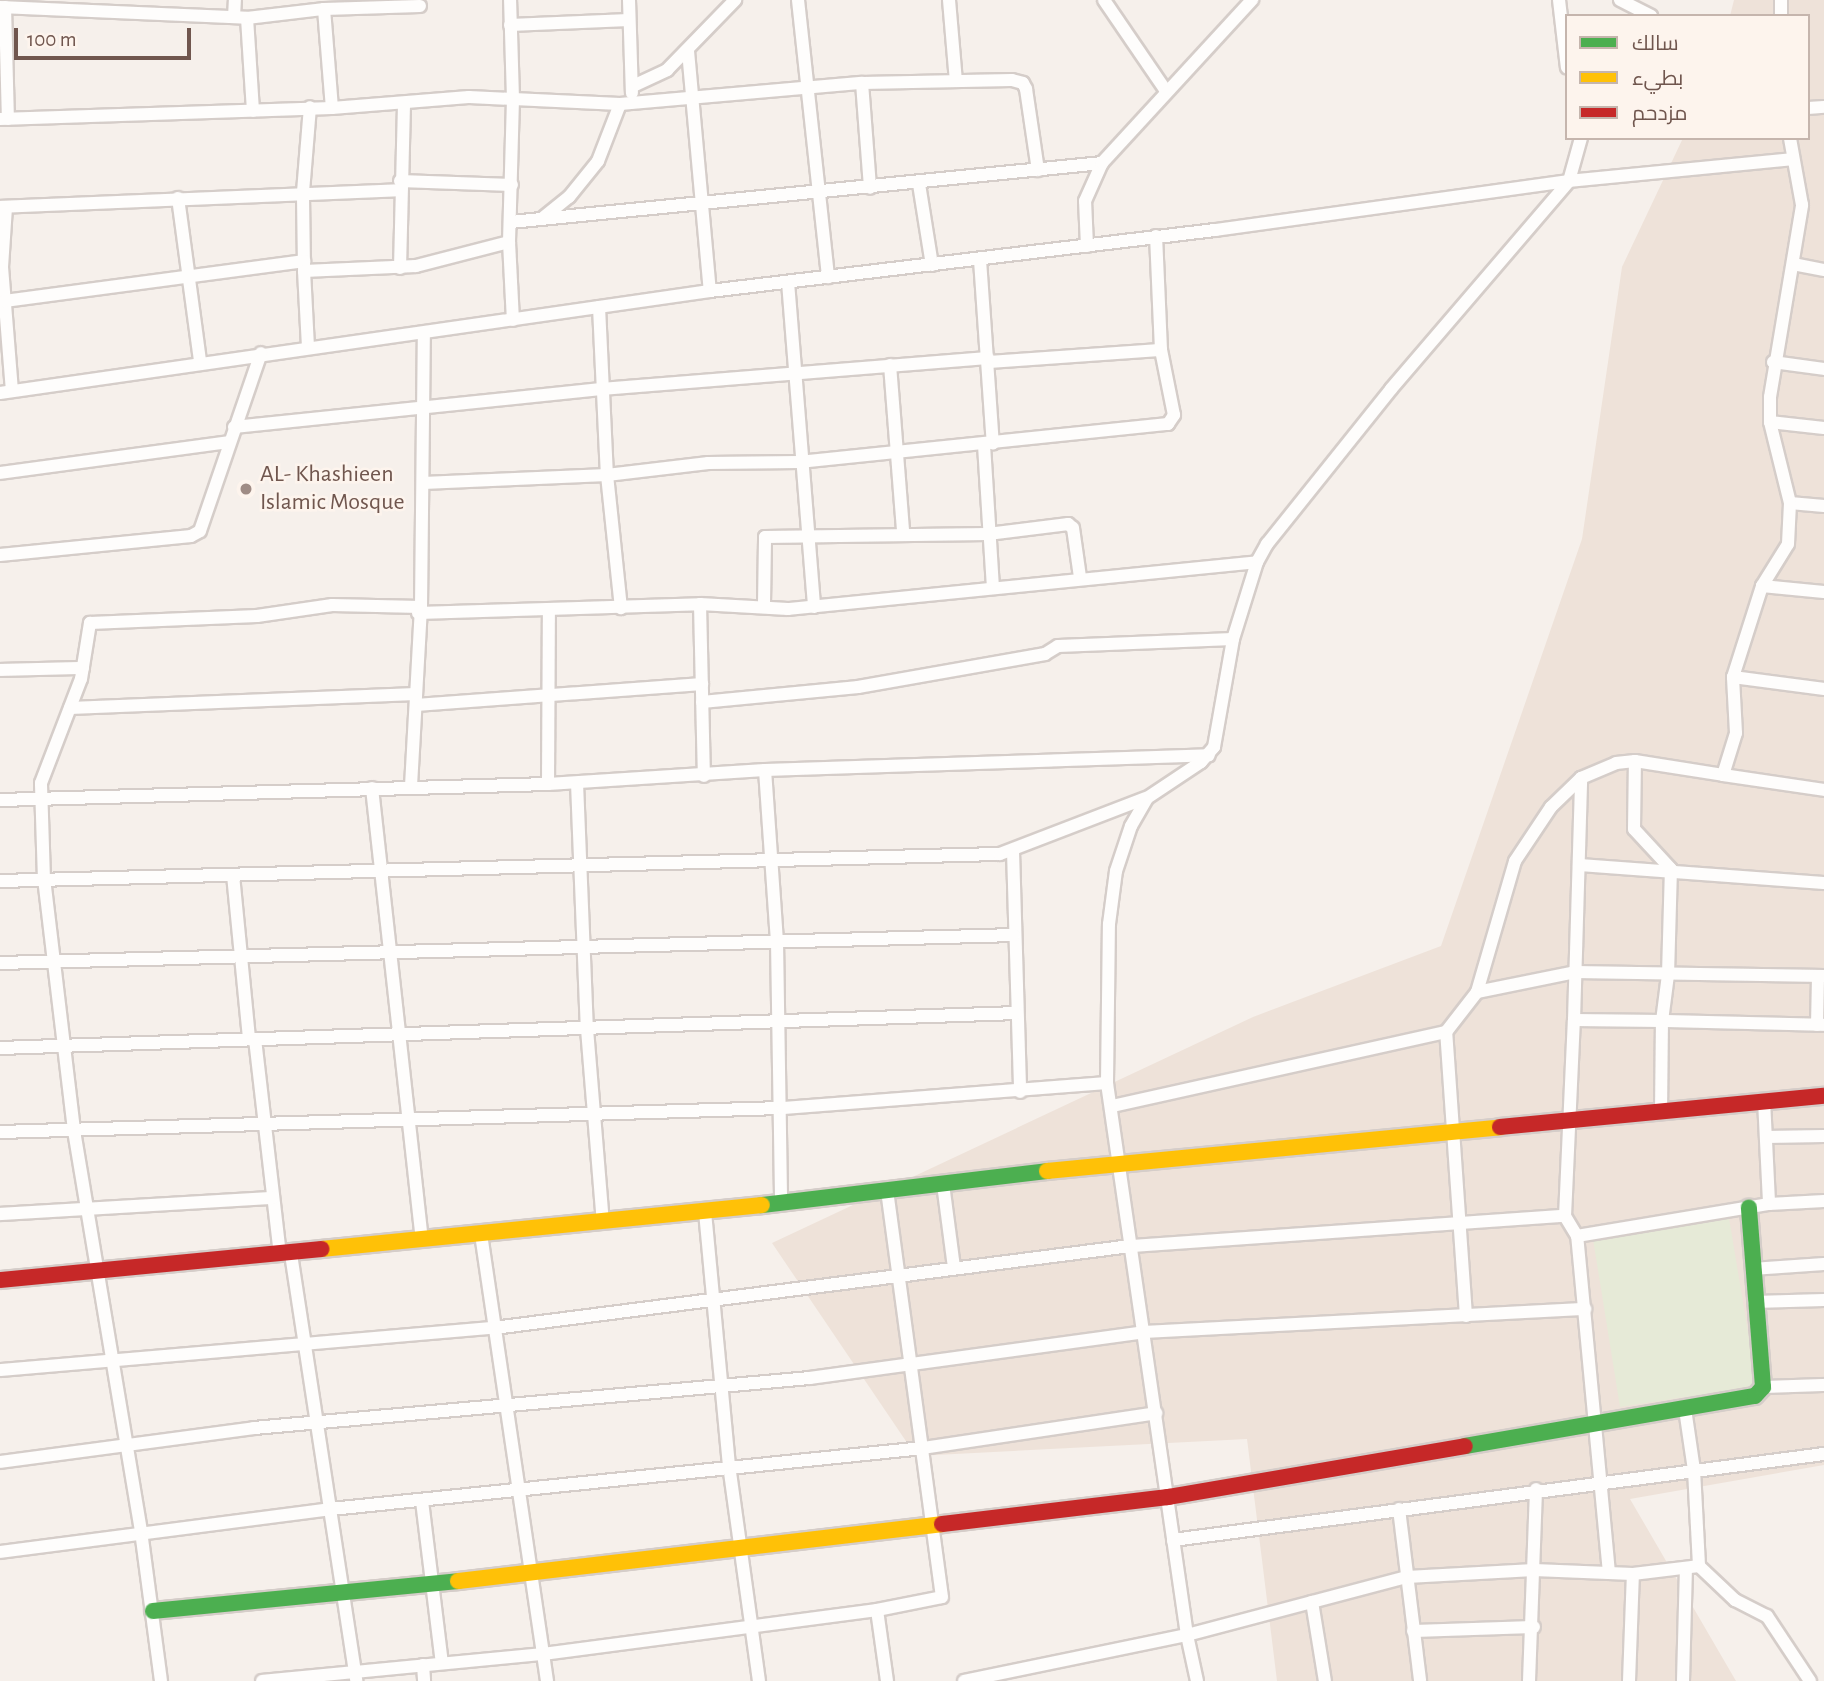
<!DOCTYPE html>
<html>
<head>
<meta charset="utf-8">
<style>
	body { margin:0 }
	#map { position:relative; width:1824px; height:1681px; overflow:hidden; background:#f6f0eb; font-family:"Alegreya Sans",Cairo,sans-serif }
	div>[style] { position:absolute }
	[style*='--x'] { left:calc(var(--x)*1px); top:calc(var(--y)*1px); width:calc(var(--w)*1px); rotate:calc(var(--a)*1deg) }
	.residential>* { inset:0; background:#eee2d9 }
	.green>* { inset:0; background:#e6ead7 }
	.roads { filter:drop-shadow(2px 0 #d5cdc9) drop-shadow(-2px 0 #d5cdc9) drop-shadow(0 2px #d5cdc9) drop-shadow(0 -2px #d5cdc9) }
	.street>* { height:12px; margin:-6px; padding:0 6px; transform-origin:6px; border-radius:6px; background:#fefdfc }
	.fast>* { height:16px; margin:-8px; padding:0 8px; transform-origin:8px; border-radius:8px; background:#4caf50 }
	.slow>* { height:16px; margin:-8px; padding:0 8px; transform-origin:8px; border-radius:8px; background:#ffc107 }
	.jam>* { height:16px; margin:-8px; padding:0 8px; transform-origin:8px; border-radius:8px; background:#c62828 }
	.dots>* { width:19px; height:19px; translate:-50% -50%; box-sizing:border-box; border:4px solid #fdf4ed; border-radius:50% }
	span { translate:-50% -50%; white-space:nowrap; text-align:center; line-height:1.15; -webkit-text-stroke:5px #fdf4ed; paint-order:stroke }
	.poi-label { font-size:24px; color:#70564e }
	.left { translate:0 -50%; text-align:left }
	.legend { position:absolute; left:1565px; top:14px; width:245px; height:126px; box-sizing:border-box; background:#fdf4ed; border:2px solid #c5b5ad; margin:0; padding:9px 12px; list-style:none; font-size:21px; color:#70564e }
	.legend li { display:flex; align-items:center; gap:14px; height:35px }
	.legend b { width:35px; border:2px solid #c5b5ad }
	.scale { position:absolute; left:14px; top:28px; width:177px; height:32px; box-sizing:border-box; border:4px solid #70564e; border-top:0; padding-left:9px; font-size:21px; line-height:24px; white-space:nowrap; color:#70564e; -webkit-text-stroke:5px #fdf4ed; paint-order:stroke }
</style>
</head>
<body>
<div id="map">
	<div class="residential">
		<i style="clip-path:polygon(1734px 0,1824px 0,1824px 1465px,1630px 1499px,1736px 1681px,1277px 1681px,1247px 1439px,916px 1456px,772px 1243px,1253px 1017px,1441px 946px,1582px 539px,1622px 267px,1683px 138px,1808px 138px,1808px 16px,1730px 16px)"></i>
	</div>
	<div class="green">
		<i style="clip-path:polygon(1729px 1218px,1757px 1386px,1620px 1407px,1593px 1239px)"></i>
	</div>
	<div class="roads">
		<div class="street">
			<i style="--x:629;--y:0;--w:93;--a:88.2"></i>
			<i style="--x:798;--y:0;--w:279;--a:83.8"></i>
			<i style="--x:949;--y:0;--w:81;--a:85.1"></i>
			<i style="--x:1104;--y:0;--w:110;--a:55.7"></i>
			<i style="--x:1559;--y:0;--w:68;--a:83.3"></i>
			<i style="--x:1620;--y:0;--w:35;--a:27"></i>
			<i style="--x:1781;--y:0;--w:16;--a:90"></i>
			<i style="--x:0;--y:7;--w:247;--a:2.5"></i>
			<i style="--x:247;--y:18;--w:78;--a:-6.7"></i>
			<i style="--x:324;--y:9;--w:96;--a:-1.8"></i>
			<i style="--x:5;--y:7;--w:112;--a:88.5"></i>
			<i style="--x:324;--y:9;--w:99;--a:85.4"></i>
			<i style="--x:234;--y:17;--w:17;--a:-87"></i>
			<i style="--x:247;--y:18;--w:93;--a:86.3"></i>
			<i style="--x:510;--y:25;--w:119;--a:-2.4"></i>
			<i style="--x:688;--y:51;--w:241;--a:84.8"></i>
			<i style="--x:862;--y:83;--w:105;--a:85.6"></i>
			<i style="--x:633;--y:86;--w:38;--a:-25"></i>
			<i style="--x:667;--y:70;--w:98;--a:-45.8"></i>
			<i style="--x:1808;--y:108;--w:16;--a:-4"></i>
			<i style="--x:0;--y:119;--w:332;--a:-1.9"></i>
			<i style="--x:332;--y:108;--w:137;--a:-4.6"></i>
			<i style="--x:469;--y:97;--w:151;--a:2.7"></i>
			<i style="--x:620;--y:104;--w:243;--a:-5"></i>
			<i style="--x:862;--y:83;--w:150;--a:-1.1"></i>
			<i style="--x:1012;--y:80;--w:11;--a:15"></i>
			<i style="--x:1023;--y:83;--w:7;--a:63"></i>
			<i style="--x:1026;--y:89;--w:82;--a:81.6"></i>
			<i style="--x:400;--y:181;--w:112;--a:2"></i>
			<i style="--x:919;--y:184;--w:82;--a:80.9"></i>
			<i style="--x:178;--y:198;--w:164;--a:82.3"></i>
			<i style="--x:0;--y:207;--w:399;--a:-2.4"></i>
			<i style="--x:6;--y:207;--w:60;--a:93.8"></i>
			<i style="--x:2;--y:267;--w:124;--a:85.4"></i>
			<i style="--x:544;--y:217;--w:32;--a:-39"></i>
			<i style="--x:569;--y:197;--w:46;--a:-51.1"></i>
			<i style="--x:598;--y:161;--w:61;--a:-68.9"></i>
			<i style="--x:511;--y:222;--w:594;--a:-5.7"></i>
			<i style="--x:509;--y:242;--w:78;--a:87.1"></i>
			<i style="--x:1087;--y:246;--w:45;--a:-92.5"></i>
			<i style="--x:1085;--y:201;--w:42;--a:-65.9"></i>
			<i style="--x:1102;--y:163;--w:222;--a:-47.4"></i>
			<i style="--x:980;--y:260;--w:184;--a:86"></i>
			<i style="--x:1793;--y:264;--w:32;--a:11"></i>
			<i style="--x:304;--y:268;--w:76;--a:-90.8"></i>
			<i style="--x:303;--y:192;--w:85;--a:-85.3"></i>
			<i style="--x:400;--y:268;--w:165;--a:-88.6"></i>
			<i style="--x:788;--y:282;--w:326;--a:85.4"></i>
			<i style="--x:5;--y:301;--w:302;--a:-7.6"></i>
			<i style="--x:599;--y:307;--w:168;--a:87.3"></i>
			<i style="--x:607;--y:475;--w:134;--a:84"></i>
			<i style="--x:308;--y:347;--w:76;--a:-93"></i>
			<i style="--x:304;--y:271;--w:112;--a:-2.6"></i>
			<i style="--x:416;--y:266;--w:96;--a:-14.5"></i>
			<i style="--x:509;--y:242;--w:143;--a:-88.4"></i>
			<i style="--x:513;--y:99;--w:99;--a:-91.7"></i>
			<i style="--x:988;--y:362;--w:173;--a:-4"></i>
			<i style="--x:1773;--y:362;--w:51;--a:7.8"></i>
			<i style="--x:890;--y:365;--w:168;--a:85.5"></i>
			<i style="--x:0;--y:393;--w:717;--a:-8.18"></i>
			<i style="--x:710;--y:291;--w:509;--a:-6.89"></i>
			<i style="--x:1215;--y:230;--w:357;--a:-7.9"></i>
			<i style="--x:1569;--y:181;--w:225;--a:-5.6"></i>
			<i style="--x:1770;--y:422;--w:54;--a:6.3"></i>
			<i style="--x:234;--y:427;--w:369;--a:-5.9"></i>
			<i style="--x:601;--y:389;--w:388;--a:-4.6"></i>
			<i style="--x:984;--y:445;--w:142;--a:86.4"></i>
			<i style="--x:0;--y:473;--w:230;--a:-7.7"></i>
			<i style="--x:423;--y:483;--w:184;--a:-2.5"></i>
			<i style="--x:607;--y:475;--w:102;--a:-6.8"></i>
			<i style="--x:708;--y:463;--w:91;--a:-0.6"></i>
			<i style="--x:799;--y:462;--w:371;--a:-5.9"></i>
			<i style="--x:1168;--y:424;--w:11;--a:-56"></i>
			<i style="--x:1174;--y:415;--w:66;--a:-101.3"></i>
			<i style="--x:1161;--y:350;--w:114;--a:-92.5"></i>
			<i style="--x:1790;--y:503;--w:34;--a:5"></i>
			<i style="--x:0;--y:555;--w:192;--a:-5.7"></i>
			<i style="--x:191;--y:536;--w:10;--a:-29"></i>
			<i style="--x:200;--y:531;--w:188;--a:-71.1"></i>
			<i style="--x:1762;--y:586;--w:62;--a:5.5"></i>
			<i style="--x:700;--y:604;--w:172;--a:88.7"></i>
			<i style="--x:764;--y:604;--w:67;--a:-89.1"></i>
			<i style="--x:765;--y:537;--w:223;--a:-0.8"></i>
			<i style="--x:988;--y:534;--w:81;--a:-7.1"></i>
			<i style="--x:1068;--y:524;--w:6;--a:39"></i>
			<i style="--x:1073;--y:528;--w:49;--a:81.9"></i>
			<i style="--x:418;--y:613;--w:282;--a:-1.8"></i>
			<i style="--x:700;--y:604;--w:88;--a:3.3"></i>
			<i style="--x:788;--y:609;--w:471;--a:-5.7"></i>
			<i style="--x:0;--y:670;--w:83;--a:-1.4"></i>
			<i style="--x:1733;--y:677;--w:92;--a:7.5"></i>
			<i style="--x:702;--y:702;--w:157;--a:-5.5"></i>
			<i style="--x:858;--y:687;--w:190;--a:-10"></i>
			<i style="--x:1045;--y:654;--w:15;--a:-32"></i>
			<i style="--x:1058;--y:646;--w:175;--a:-2.3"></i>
			<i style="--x:416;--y:705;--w:287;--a:-4.2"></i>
			<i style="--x:70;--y:708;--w:346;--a:-2.3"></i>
			<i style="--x:765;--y:770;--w:171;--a:86"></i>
			<i style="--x:777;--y:941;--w:263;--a:89.1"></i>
			<i style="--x:1723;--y:775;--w:102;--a:8.4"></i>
			<i style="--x:577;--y:783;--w:246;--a:87.7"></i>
			<i style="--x:587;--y:1029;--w:194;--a:85.3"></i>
			<i style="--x:548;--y:784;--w:174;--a:-89.7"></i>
			<i style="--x:411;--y:786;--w:179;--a:-86.8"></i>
			<i style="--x:421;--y:607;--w:273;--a:-89.4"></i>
			<i style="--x:372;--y:788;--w:455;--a:83.7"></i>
			<i style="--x:0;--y:800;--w:548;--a:-1.67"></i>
			<i style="--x:548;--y:784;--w:217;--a:-3.7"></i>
			<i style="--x:765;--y:770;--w:444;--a:-1.9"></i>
			<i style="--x:1013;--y:851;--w:241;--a:88.3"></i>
			<i style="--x:1579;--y:865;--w:246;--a:4.2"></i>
			<i style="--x:233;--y:875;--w:165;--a:84.4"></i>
			<i style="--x:0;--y:881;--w:1000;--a:-1.55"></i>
			<i style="--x:1000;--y:854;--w:156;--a:-21"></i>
			<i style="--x:0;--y:963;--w:1014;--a:-1.58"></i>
			<i style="--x:1477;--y:992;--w:100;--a:-11.5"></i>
			<i style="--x:1575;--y:972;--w:249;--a:0.9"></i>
			<i style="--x:1574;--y:1020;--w:242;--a:-88.3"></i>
			<i style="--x:1817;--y:1025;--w:49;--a:-88.8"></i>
			<i style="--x:255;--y:1039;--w:217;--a:83.4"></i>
			<i style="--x:0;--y:1048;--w:1016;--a:-1.97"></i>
			<i style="--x:1764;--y:1100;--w:104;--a:87.2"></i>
			<i style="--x:1112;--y:1106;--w:342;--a:-12.5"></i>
			<i style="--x:1661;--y:1113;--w:92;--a:-89.4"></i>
			<i style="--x:1662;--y:1021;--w:162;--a:1.4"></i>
			<i style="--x:0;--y:1132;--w:783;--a:-1.76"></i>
			<i style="--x:783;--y:1108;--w:325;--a:-4.4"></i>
			<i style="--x:1766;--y:1137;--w:58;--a:-1"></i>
			<i style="--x:943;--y:1184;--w:84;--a:82.5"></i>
			<i style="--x:705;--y:1212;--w:254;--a:84.6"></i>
			<i style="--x:729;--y:1465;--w:218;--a:82.1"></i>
			<i style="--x:0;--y:1214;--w:273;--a:-3.4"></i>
			<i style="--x:481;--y:1234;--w:452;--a:81.6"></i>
			<i style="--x:1577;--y:1236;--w:195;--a:-9.5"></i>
			<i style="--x:1769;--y:1204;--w:55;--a:-3.1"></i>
			<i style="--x:291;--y:1254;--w:432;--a:81.3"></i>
			<i style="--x:1752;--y:1269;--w:72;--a:-4"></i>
			<i style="--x:1754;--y:1302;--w:70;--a:-1.6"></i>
			<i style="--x:1466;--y:1316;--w:285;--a:-94"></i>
			<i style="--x:1446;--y:1032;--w:51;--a:-52.2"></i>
			<i style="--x:1477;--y:992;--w:136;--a:-73.8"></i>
			<i style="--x:1515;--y:861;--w:65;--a:-56.3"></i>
			<i style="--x:1551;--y:807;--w:42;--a:-44"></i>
			<i style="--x:1581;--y:778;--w:38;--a:-23"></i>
			<i style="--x:1616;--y:763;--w:19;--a:-6"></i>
			<i style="--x:1635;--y:761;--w:89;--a:9"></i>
			<i style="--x:1723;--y:775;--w:44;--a:-72.8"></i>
			<i style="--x:1736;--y:733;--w:56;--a:-93.1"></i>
			<i style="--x:1733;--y:677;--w:96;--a:-72.3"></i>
			<i style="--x:1762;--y:586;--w:49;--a:-58.2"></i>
			<i style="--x:1788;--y:544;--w:41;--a:-87.2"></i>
			<i style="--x:1790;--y:503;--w:83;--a:-103.9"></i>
			<i style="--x:1770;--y:422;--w:25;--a:-90"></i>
			<i style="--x:1770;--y:397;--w:195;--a:-80.5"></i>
			<i style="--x:1802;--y:205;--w:68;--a:-100.2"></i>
			<i style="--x:0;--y:1370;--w:496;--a:-4.9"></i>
			<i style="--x:494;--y:1328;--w:642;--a:-7.34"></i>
			<i style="--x:1131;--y:1246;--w:435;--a:-4"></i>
			<i style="--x:1763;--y:1387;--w:61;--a:-1.9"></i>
			<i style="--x:1685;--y:1409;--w:62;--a:81.6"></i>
			<i style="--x:1694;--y:1470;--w:96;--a:87"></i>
			<i style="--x:1699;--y:1566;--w:50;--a:43.4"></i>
			<i style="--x:1735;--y:1600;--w:36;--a:27"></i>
			<i style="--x:1767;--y:1616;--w:78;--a:56.5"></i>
			<i style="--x:0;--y:1462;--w:256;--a:-7.6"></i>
			<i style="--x:254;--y:1428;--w:558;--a:-5.14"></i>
			<i style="--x:810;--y:1378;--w:338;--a:-7.8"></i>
			<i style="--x:1145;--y:1332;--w:441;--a:-3"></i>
			<i style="--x:422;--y:1501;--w:163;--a:83"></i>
			<i style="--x:1399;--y:1509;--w:173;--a:83"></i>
			<i style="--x:1173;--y:1540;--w:657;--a:-7.53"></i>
			<i style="--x:0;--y:1552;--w:334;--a:-7.4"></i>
			<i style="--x:331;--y:1509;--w:595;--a:-5.88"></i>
			<i style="--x:923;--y:1448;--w:236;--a:-8.5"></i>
			<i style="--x:1609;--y:1573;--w:339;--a:-95.4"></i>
			<i style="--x:1577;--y:1236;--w:23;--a:-121"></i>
			<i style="--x:1565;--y:1216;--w:196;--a:-87.4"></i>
			<i style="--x:1574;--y:1020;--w:88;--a:0.7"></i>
			<i style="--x:1662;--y:1021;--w:46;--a:-82.6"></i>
			<i style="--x:1668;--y:975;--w:106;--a:-88.4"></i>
			<i style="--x:1671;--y:869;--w:54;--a:-132.8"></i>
			<i style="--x:1634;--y:829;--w:68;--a:-89.2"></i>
			<i style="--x:1312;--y:1602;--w:80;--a:80.7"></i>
			<i style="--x:877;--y:1610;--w:72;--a:82"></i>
			<i style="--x:1413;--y:1631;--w:121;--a:-1.9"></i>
			<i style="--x:423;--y:1665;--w:16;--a:86"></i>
			<i style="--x:161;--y:1681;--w:151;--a:-97.6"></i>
			<i style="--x:141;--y:1531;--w:407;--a:-99.5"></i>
			<i style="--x:74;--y:1130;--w:252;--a:-96.8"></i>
			<i style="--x:44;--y:880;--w:97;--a:-91.8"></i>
			<i style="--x:41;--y:783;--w:111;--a:-69"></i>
			<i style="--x:81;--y:679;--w:57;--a:-80.9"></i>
			<i style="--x:90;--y:623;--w:167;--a:-2.4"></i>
			<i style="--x:257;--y:616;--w:76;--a:-8.3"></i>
			<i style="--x:332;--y:605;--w:89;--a:1.3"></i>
			<i style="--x:262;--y:1681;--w:282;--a:-5.5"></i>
			<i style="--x:543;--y:1654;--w:337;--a:-7.5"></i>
			<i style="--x:877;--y:1610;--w:66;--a:-11.3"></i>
			<i style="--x:942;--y:1597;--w:410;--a:-97.7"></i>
			<i style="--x:964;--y:1681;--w:228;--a:-11.7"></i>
			<i style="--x:1187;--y:1635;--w:228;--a:-14.8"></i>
			<i style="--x:1407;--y:1577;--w:127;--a:-3.2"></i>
			<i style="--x:1534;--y:1570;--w:99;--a:2.3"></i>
			<i style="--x:1633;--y:1574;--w:66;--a:-6.9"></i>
			<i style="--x:1197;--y:1681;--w:47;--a:-102.3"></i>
			<i style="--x:1187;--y:1635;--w:558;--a:-98.25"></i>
			<i style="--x:1107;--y:1083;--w:159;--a:-89.3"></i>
			<i style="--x:1109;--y:924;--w:53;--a:-82.5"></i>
			<i style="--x:1116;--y:871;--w:47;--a:-71.6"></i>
			<i style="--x:1131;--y:826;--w:32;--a:-60"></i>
			<i style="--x:1147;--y:798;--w:65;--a:-33.7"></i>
			<i style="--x:1201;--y:762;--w:20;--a:-49"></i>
			<i style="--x:1214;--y:747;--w:110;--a:-80"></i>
			<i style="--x:1233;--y:639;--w:81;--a:-72.7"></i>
			<i style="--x:1257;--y:562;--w:21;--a:-61"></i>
			<i style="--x:1267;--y:544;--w:198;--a:-51.3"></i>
			<i style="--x:1391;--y:389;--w:274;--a:-49.4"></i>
			<i style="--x:1569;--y:181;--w:45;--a:-74.4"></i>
			<i style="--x:1529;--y:1681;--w:192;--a:-87.9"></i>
			<i style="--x:1629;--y:1681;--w:107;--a:-87.9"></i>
			<i style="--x:1683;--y:1681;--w:113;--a:-88.5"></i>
		</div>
		<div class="fast">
			<i style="--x:762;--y:1205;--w:287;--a:-6.8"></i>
			<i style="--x:1465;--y:1446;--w:294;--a:-9.8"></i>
			<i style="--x:1755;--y:1396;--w:12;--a:-48"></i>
			<i style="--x:1763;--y:1387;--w:180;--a:-94.5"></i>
			<i style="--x:153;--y:1611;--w:306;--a:-5.6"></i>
		</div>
		<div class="slow">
			<i style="--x:1047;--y:1171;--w:455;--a:-5.5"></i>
			<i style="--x:322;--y:1249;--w:442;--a:-5.7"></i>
			<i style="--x:458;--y:1581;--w:487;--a:-6.7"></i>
		</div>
		<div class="jam">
			<i style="--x:1500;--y:1127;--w:325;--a:-5.5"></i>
			<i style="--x:0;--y:1280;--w:323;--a:-5.5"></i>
			<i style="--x:942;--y:1524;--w:228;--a:-6.8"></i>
			<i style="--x:1168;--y:1497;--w:301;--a:-9.7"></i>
		</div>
	</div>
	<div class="dots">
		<i style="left:246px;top:489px;background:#9f8c85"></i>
	</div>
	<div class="poi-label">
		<span class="left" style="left:260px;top:489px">AL- Khashieen<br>Islamic Mosque</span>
	</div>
	<ul class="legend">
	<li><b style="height:9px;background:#4caf50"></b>سالك</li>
	<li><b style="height:9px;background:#ffc107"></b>بطيء</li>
	<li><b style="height:9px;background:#c62828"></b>مزدحم</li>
	</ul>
	<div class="scale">100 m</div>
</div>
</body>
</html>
